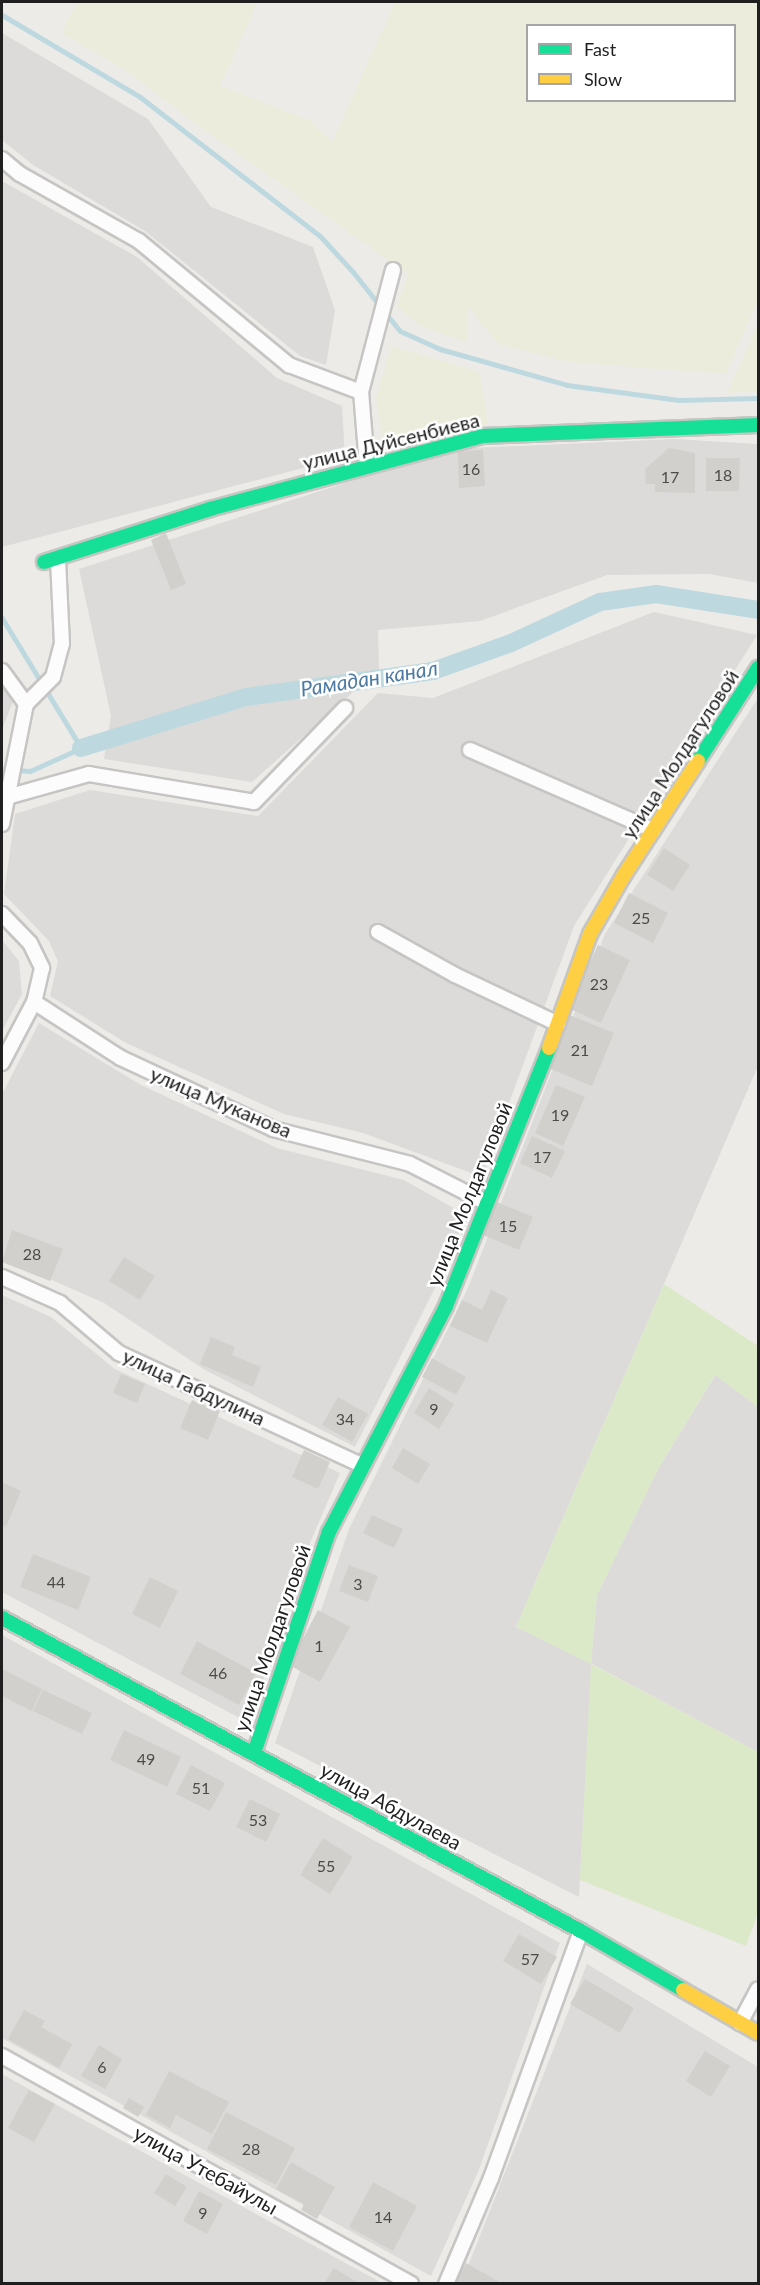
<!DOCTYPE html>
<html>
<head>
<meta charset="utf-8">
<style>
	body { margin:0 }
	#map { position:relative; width:760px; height:2285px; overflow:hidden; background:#edebe8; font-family:Lato,sans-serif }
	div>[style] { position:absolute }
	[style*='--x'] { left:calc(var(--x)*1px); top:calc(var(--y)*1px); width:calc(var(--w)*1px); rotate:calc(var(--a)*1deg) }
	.residential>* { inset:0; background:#dcdbd9 }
	.farmland>* { inset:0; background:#ececdc }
	.grass>* { inset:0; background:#dbe9c8 }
	.stream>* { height:5px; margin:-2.5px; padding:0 2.5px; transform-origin:2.5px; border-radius:2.5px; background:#bdd9df }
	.canal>* { height:18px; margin:-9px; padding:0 9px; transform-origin:9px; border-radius:9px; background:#bdd9df }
	.building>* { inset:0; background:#d2d0cd }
	.roads { filter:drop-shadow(2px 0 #c6c5c4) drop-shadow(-2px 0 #c6c5c4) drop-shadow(0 2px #c6c5c4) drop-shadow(0 -2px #c6c5c4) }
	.street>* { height:14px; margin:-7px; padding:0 7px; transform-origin:7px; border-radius:7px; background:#fcfcfc }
	.fast>* { height:14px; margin:-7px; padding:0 7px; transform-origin:7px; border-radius:7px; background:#16e098 }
	.slow>* { height:14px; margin:-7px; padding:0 7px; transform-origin:7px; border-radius:7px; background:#ffcf43 }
	span { translate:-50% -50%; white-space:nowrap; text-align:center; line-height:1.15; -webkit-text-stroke:5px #fff; paint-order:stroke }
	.number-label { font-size:16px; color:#4c4b4a }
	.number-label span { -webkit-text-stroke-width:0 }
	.street-label { font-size:20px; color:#1f1f1f }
	.water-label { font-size:21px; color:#4c7aa3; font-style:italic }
	.frame { position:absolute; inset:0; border:3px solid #1f1f1f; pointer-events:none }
	.legend { position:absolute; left:526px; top:24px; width:210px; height:78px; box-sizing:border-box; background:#fff; border:2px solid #a5a5a5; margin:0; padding:8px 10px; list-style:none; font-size:18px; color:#1f1f1f }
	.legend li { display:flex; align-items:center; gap:12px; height:30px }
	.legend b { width:30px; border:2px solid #a5a5a5 }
</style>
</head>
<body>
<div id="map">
	<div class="residential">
		<i style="clip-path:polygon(2px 33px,148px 119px,211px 207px,313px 247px,335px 310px,326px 365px,300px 356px,145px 231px,33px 165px,2px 140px)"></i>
		<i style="clip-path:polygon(2px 181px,137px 257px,277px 378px,342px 406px,345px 457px,2px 547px)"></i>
		<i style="clip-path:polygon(674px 439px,758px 444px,758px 583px,709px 574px,607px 575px,480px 621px,378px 630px,379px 669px,252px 782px,104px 759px,111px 716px,79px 569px,450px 449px)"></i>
		<i style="clip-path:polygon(654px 612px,757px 635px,574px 926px,482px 1177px,363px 1133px,284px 1114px,126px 1043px,50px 996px,58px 961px,49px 941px,4px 894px,15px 814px,90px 790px,258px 816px,378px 693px,433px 698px)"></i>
		<i style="clip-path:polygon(2px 687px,13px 701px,2px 730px)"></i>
		<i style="clip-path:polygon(758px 698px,758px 1066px,516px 1627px,591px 1663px,597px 1595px,658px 1469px,716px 1374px,758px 1407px,758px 1752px,592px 1664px,579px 1897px,275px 1743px,349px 1529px,468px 1288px,605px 934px)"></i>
		<i style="clip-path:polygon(2px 940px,19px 961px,22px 994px,2px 1031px)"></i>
		<i style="clip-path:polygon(39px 1023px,141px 1085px,277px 1148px,404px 1180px,466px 1215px,436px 1286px,355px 1447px,205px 1370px,104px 1303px,2px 1258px,2px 1094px)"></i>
		<i style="clip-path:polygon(2px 1295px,51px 1317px,115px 1369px,340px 1473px,301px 1564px,249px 1723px,2px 1592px)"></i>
		<i style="clip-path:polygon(2px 1635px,560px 1943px,478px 2172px,431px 2276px,2px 2038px)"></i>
		<i style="clip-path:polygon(587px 1964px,758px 2067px,758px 2283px,461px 2284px)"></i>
		<i style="clip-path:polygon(2px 2074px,55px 2104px,382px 2283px,2px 2283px)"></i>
	</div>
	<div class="farmland">
		<i style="clip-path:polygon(evenodd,77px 2px,258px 2px,220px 86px,310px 120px,332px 142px,395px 2px,758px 2px,758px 299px,726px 374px,568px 362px,498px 344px,467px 306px,467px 343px,421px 326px,397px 307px,408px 274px,200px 127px,128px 72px,61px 33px,77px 2px,528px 26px,734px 26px,734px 100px,528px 100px,528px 26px)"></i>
		<i style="clip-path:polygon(756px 328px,758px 329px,758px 391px,727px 393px)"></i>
		<i style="clip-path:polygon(391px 346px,480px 372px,488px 424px,383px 447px,376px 398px)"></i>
	</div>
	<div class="grass">
		<i style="clip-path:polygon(664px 1284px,758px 1346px,758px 1407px,715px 1375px,658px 1469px,597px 1595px,591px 1664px,758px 1752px,758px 1913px,746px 1946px,580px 1880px,591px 1664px,516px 1627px)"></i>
	</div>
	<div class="stream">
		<i style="--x:2;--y:15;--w:161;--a:30.7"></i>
		<i style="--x:140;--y:97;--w:227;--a:37.7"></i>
		<i style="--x:320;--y:236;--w:49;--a:47.5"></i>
		<i style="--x:353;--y:272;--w:75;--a:51.5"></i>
		<i style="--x:400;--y:331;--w:44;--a:24.2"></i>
		<i style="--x:440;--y:349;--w:132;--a:15.8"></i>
		<i style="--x:567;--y:385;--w:113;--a:7.6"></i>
		<i style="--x:679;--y:400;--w:79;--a:-1.5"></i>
		<i style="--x:2;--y:618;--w:152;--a:58.7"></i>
		<i style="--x:81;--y:748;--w:56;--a:155.7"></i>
		<i style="--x:30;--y:771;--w:28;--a:-176"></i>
	</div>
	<div class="canal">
		<i style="--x:81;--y:748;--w:173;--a:-17.2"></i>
		<i style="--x:246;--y:697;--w:189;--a:-7.9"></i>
		<i style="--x:433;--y:671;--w:83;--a:-19.7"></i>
		<i style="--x:511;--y:643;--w:98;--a:-24.7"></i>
		<i style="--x:600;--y:602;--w:57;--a:-8.1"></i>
		<i style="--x:656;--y:594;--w:103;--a:8.9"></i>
	</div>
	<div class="building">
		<i style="clip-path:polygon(669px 448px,695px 453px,695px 493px,655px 492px,655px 484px,646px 484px,645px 469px)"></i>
		<i style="clip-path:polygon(483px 450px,485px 486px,459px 488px,458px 451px)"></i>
		<i style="clip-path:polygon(706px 458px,740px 458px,739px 491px,706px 491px)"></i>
		<i style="clip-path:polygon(166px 533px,186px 584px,171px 590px,151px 540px)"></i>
		<i style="clip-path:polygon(664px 848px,690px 865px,673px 891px,647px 875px)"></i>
		<i style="clip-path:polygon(629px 893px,668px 913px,653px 943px,614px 923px)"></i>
		<i style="clip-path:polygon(598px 945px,630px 960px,601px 1023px,568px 1008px)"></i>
		<i style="clip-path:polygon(567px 1014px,614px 1033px,592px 1086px,546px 1067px)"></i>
		<i style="clip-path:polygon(556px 1085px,585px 1097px,563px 1146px,535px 1133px)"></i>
		<i style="clip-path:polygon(532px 1136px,565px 1151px,552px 1178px,520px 1163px)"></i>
		<i style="clip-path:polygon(497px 1202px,533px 1217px,519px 1250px,483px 1235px)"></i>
		<i style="clip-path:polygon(12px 1230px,63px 1249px,50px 1281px,2px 1262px)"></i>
		<i style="clip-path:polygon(124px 1257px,155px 1276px,140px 1300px,109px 1281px)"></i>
		<i style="clip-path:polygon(491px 1290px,508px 1298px,487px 1343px,450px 1326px,462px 1300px,482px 1310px)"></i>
		<i style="clip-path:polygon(211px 1337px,235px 1347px,232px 1355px,261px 1367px,253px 1387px,200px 1364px)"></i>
		<i style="clip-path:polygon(432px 1358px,466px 1377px,456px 1395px,422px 1377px)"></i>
		<i style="clip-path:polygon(121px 1374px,145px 1384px,137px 1403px,113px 1393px)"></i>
		<i style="clip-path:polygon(429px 1388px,454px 1404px,439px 1429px,414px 1413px)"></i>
		<i style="clip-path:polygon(338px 1397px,368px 1414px,352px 1442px,322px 1425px)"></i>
		<i style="clip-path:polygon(192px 1400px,220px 1411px,208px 1440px,180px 1428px)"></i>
		<i style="clip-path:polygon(403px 1448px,430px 1464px,418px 1484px,392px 1468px)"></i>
		<i style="clip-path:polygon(304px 1450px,330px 1462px,318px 1489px,292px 1477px)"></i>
		<i style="clip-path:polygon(2px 1482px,21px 1491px,6px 1527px,2px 1525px)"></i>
		<i style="clip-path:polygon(372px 1515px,403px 1529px,394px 1548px,363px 1533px)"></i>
		<i style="clip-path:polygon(33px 1554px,91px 1577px,78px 1610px,20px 1587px)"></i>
		<i style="clip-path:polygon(349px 1565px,378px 1576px,368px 1602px,339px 1591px)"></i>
		<i style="clip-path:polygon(150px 1577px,178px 1591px,160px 1628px,132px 1614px)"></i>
		<i style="clip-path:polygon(318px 1610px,350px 1627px,320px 1682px,289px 1665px)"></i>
		<i style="clip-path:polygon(197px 1641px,256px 1673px,239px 1705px,180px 1674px)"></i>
		<i style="clip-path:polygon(2px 1669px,42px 1689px,32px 1711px,2px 1696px)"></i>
		<i style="clip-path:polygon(43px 1690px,92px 1713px,82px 1734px,33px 1711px)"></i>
		<i style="clip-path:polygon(124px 1730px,181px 1757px,167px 1787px,110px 1760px)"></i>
		<i style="clip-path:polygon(191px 1765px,225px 1783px,210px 1811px,176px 1794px)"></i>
		<i style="clip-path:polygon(250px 1799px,280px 1814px,266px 1842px,236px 1827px)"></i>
		<i style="clip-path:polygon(323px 1838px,353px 1857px,330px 1894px,300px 1875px)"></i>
		<i style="clip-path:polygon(519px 1934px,557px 1957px,541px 1984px,503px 1961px)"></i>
		<i style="clip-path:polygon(585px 1979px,634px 2008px,620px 2033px,570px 2004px)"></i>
		<i style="clip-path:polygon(24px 2010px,45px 2021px,41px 2027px,72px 2044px,59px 2068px,8px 2039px)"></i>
		<i style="clip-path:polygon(99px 2045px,122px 2059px,105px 2089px,81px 2076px)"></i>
		<i style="clip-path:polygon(705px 2051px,730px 2066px,711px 2097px,686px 2081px)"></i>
		<i style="clip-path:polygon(169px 2071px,229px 2102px,212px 2134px,176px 2115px,170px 2128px,146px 2115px)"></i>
		<i style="clip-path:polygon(29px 2090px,55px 2104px,34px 2142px,8px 2128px)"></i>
		<i style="clip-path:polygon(129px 2098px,144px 2107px,138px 2117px,123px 2108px)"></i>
		<i style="clip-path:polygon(226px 2112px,295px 2148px,276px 2185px,207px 2149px)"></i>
		<i style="clip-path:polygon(291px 2162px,335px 2187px,317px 2219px,301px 2210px,304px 2204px,276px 2189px)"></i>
		<i style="clip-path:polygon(166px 2174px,187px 2187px,175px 2206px,154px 2193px)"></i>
		<i style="clip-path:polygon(373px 2182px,417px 2206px,393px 2251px,349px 2227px)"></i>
		<i style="clip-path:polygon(199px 2191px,223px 2204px,207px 2234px,183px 2221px)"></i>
		<i style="clip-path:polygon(466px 2263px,503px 2284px,455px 2284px)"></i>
		<i style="clip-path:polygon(334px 2268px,360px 2284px,324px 2284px)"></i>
	</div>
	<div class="roads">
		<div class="street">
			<i style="--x:2;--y:159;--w:23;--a:40"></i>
			<i style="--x:20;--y:174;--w:137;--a:29.4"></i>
			<i style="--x:139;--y:241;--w:195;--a:39.6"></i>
			<i style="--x:289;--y:365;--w:77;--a:20.6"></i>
			<i style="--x:367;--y:466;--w:74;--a:-94.6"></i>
			<i style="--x:361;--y:392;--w:126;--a:-75.3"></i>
			<i style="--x:2;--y:671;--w:41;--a:54"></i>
			<i style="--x:470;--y:750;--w:200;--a:23.6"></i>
			<i style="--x:7;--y:797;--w:85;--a:-15.7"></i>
			<i style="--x:89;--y:774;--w:167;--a:9.6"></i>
			<i style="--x:254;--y:802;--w:131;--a:-45.9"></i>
			<i style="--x:2;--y:824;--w:122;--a:-78.7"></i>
			<i style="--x:26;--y:704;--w:38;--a:-45"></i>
			<i style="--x:53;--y:677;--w:34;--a:-75"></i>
			<i style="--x:62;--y:644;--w:85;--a:-92.7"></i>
			<i style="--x:2;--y:914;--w:40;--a:46"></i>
			<i style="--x:30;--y:943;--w:28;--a:64"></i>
			<i style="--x:42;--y:968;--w:35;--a:103"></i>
			<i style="--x:34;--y:1002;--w:69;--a:117.7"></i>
			<i style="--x:378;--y:932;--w:88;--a:29.2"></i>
			<i style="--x:455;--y:975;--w:114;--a:25.4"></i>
			<i style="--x:34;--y:1002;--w:103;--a:32.8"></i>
			<i style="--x:121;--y:1058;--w:168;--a:25"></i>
			<i style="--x:273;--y:1129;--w:141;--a:14.3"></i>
			<i style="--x:410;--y:1164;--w:86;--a:26.9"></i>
			<i style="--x:2;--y:1277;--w:64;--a:24.1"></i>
			<i style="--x:60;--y:1303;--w:77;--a:40.3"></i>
			<i style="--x:119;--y:1353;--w:269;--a:24.8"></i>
			<i style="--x:740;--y:2023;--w:38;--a:-62"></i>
			<i style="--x:2;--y:2056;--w:468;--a:29.1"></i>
			<i style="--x:446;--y:2284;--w:115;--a:-67"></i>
			<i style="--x:491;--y:2178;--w:263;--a:-70"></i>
		</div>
		<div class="fast">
			<i style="--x:44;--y:562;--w:174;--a:-17.7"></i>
			<i style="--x:210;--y:509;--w:282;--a:-15"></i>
			<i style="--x:482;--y:436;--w:276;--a:-2.3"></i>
			<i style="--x:698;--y:761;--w:111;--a:-57.2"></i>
			<i style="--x:2;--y:1618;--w:658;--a:28.4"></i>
			<i style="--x:581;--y:1931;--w:118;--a:30"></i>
			<i style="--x:254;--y:1753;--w:233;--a:-71.3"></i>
			<i style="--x:329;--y:1532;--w:254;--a:-62.6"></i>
			<i style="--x:446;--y:1306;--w:278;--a:-68.2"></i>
		</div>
		<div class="slow">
			<i style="--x:549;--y:1048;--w:121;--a:-70.2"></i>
			<i style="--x:590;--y:934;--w:68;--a:-60"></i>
			<i style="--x:624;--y:875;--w:136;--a:-57"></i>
			<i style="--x:683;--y:1990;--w:86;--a:29.8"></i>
		</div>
	</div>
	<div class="number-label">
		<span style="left:471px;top:469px">16</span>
		<span style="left:723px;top:475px">18</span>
		<span style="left:670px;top:477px">17</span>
		<span style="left:641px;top:918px">25</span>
		<span style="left:599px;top:984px">23</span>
		<span style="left:580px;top:1050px">21</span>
		<span style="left:560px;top:1115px">19</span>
		<span style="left:542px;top:1157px">17</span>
		<span style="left:508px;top:1226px">15</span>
		<span style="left:32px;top:1254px">28</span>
		<span style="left:434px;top:1409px">9</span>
		<span style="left:345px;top:1419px">34</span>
		<span style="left:56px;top:1582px">44</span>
		<span style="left:358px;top:1584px">3</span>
		<span style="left:319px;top:1646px">1</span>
		<span style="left:218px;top:1673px">46</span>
		<span style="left:146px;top:1759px">49</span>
		<span style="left:201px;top:1788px">51</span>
		<span style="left:258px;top:1820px">53</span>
		<span style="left:326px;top:1866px">55</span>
		<span style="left:530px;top:1959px">57</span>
		<span style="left:102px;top:2067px">6</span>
		<span style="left:251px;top:2149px">28</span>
		<span style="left:203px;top:2213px">9</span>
		<span style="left:383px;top:2217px">14</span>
	</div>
	<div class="street-label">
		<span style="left:391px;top:441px;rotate:-14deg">улица Дуйсенбиева</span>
		<span style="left:680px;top:754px;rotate:-57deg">улица Молдагуловой</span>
		<span style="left:221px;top:1102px;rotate:23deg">улица Муканова</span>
		<span style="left:469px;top:1194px;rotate:-68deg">улица Молдагуловой</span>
		<span style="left:194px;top:1387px;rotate:25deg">улица Габдулина</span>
		<span style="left:272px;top:1638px;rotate:-71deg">улица Молдагуловой</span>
		<span style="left:391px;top:1806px;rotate:29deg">улица Абдулаева</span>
		<span style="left:206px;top:2170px;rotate:29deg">улица Утебайулы</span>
	</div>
	<div class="water-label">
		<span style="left:369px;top:678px;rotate:-9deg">Рамадан канал</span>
	</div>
	<div class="frame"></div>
	<ul class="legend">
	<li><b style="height:8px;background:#16e098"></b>Fast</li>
	<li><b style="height:8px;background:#ffcf43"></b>Slow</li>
	</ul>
</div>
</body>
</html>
